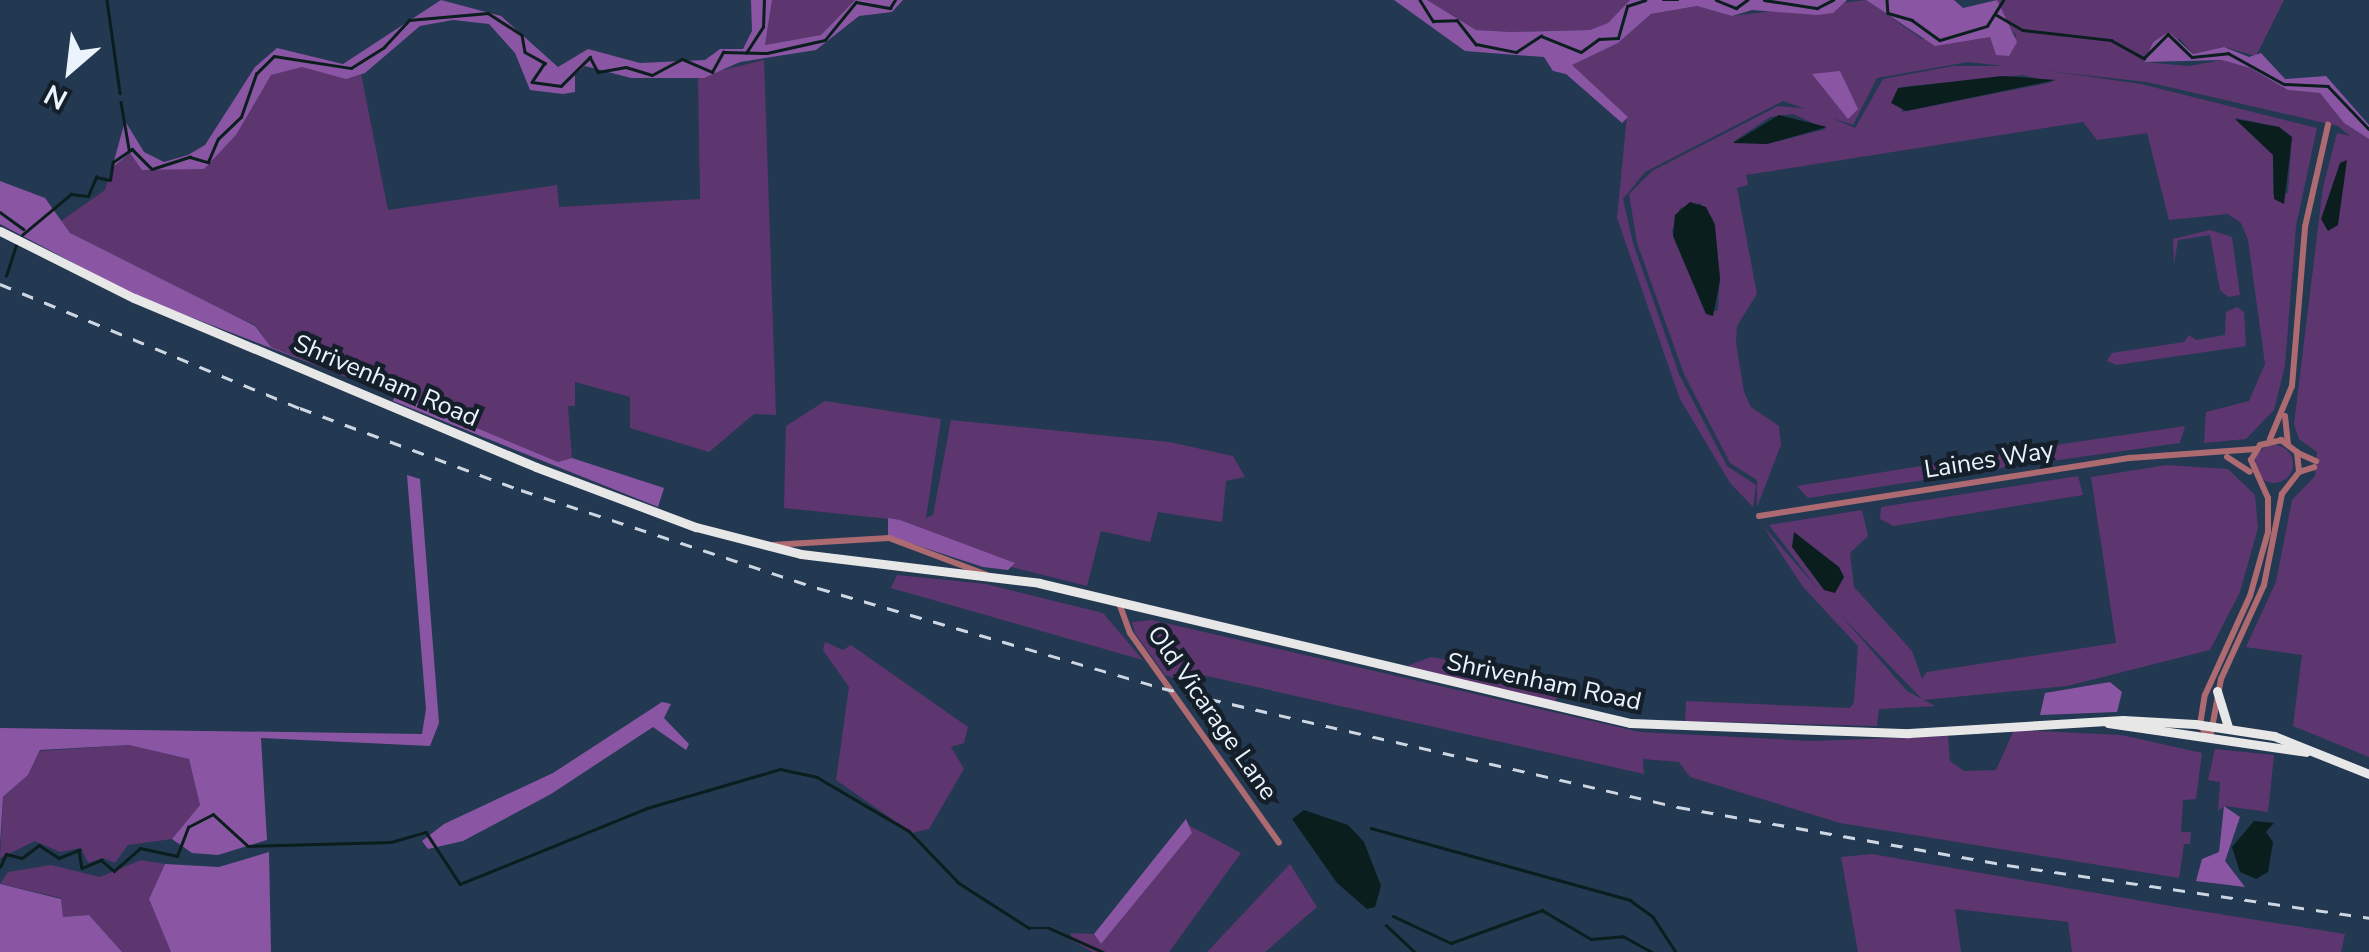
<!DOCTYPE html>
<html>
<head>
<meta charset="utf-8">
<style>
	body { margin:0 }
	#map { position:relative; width:2369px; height:952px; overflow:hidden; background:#233851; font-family:"Nunito Sans",sans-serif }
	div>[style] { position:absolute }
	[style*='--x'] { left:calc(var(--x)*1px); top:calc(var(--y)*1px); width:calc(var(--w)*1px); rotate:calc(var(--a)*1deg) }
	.green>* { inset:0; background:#5d3670 }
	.round { border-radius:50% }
	.forest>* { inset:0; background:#8a56a4 }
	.water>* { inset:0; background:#0b1e1e }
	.stream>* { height:2.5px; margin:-1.25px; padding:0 1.25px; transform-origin:1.25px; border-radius:1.25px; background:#0b1e1e }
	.minor>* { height:6px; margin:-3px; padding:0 3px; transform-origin:3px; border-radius:3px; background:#ad6b71 }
	.highway>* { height:9px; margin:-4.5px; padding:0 4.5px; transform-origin:4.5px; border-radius:4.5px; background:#e7e7e7 }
	.rail>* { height:2.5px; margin-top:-1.25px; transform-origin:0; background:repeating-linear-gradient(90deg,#cdd7e3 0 12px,transparent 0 24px) }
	span { translate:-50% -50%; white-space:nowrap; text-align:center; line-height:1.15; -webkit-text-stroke:9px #151f2a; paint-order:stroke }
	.street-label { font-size:25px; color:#ebf3fd }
	.north { position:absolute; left:20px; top:20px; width:100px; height:100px; -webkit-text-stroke:8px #151f2a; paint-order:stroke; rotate:208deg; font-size:28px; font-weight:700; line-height:40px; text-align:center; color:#ebf3fd }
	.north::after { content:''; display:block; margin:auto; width:35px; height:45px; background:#ebf3fd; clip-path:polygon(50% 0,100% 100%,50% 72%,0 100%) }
</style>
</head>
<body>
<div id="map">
	<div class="green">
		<i style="clip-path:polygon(772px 0,855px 0,821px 35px,765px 45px)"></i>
		<i style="clip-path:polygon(1427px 0,1630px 0,1608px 23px,1590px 30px,1511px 32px,1476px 30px)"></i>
		<i style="clip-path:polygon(1866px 0,1922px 39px,1990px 37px,1996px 54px,2008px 56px,2016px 35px,2002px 20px,1997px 0,2284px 0,2256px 56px,2224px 47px,2193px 54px,2180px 39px,2153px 41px,2144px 62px,2189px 66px,2222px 60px,2250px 68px,2288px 90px,2320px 93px,2344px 123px,2369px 139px,2369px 757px,2293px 726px,2302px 655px,2246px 647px,2276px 582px,2292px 500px,2315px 476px,2317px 452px,2299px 439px,2294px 424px,2323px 187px,2337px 133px,2350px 136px,2338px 126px,2147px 82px,1968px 62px,1877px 78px,1853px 125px,1783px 101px,1645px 172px,1623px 199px,1633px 243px,1679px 374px,1727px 466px,1756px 485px,1753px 507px,1730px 483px,1680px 399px,1617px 218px,1627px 116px,1571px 65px,1618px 43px,1651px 14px,1697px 6px,1732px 16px)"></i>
		<i style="clip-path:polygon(764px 60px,776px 415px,754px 414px,709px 452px,630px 428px,630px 397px,575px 382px,575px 406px,568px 406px,572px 458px,559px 462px,527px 451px,394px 397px,377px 386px,377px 366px,367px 383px,358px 382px,271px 347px,255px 325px,159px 282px,70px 233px,61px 221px,105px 190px,112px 168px,130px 153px,143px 170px,204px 168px,236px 135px,259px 86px,271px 75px,302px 67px,346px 78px,361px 74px,388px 210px,557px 185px,559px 207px,700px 199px,698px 76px)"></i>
		<i style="clip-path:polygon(evenodd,1953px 66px,2014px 66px,2141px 84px,2317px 128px,2296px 226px,2285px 366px,2274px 410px,2246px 439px,2204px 443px,2206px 412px,2249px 401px,2265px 364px,2248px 240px,2241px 223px,2228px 214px,2169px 220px,2147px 133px,2097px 140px,2083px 122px,1746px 175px,1748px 185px,1737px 188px,1757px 294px,1737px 326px,1736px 343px,1744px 392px,1751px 407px,1779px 426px,1781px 445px,1757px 507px,1757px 480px,1730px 463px,1684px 374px,1637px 243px,1629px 194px,1652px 171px,1778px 106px,1812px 109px,1855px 128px,1883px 79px,1953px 66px,2022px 75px,2053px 82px,1902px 112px,1901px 87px,2022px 75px,1953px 66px,1793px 114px,1826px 129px,1767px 144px,1733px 142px,1770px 117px,1793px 114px,1953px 66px,2236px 118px,2279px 127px,2292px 137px,2288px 193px,2273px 195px,2273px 155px,2236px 118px,1953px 66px,1700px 203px,1713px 219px,1720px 275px,1718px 310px,1706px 314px,1672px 231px,1680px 208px,1700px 203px)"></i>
		<i style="clip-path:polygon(2210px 230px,2232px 237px,2240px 295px,2228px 297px,2220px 290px,2210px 235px,2178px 240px,2174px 264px,2173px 239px)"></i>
		<i style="clip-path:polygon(2237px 307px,2244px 312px,2246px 346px,2117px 365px,2107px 361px,2112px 353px,2184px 342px,2189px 335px,2196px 340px,2225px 335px,2226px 312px)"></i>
		<i style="clip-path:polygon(825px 401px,941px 419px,926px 518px,933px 515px,951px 420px,1169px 442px,1233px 456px,1245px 477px,1226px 481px,1222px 522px,1158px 512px,1150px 542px,1101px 531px,1087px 586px,1011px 567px,900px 520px,784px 508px,786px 426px)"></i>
		<i style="clip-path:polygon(2185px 426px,2180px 443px,2030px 464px,2028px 449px)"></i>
		<i class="round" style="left:2255px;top:445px;width:38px;height:38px"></i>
		<i style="clip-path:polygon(2018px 451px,2020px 465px,1933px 479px,1931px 464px)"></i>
		<i style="clip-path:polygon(2167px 465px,2228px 469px,2255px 495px,2258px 528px,2240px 592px,2210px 650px,2067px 686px,1923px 700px,1827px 601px,1769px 525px,1862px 510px,1868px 536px,1850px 553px,1854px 587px,1912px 651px,1922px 679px,1927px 672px,2116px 643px,2091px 477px)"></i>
		<i style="clip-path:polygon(1921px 466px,1924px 480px,1808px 498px,1797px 486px)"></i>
		<i style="clip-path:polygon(2078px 476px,2083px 495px,1894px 526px,1880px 519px,1881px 507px)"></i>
		<i style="clip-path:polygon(1763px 526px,1907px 691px,1935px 706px,1879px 709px,1877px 726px,1685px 721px,1686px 701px,1850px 708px,1854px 702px,1858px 646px,1803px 587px)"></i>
		<i style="clip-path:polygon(897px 575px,986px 584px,1103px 613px,1143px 660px,891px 588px)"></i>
		<i style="clip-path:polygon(1152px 620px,1640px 732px,1811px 741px,1948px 736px,1950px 761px,1964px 771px,1996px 770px,2014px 730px,2121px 735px,2202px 753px,2196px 799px,2183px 800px,2181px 832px,2191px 832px,2190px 844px,2184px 844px,2179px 878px,1840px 823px,1690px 777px,1679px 762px,1643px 759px,1644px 774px,1180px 670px,1177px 679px,1165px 675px,1135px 633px,1132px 622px)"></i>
		<i style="clip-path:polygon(825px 642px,843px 650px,851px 645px,968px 727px,964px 743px,951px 747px,964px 769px,929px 829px,912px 833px,836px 780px,849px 687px,823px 650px)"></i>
		<i style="clip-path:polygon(1431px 657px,1478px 665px,1575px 688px,1446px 668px,1462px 677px,1559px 692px,1554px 704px,1407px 666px)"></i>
		<i style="clip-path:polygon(129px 745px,189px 759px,200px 805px,172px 839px,128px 845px,115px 863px,103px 858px,88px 863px,81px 848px,60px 852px,35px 841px,0 858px,3px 798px,28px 775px,40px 751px)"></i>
		<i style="clip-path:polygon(2215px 749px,2274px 755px,2268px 812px,2225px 806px,2218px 811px,2220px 782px,2208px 780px)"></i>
		<i style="clip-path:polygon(1188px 825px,1241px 853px,1169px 952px,1093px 952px,1071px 940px,1071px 933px,1094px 934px,1101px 944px,1192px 833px)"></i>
		<i style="clip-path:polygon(1872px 854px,2188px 909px,2345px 934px,2341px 952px,2072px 952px,2068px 922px,1955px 909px,1961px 952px,1858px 952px,1841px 857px)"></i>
		<i style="clip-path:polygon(141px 860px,165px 864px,149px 899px,171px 952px,122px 952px,89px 915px,63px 917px,61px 898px,0 884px,8px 872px,51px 865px,100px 877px)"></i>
		<i style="clip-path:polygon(1290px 864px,1317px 907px,1265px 952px,1207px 952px)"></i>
	</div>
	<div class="forest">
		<i style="clip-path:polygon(441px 0,501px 16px,558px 67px,588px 49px,640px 63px,705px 60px,720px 49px,743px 49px,752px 31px,751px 0,772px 0,765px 45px,821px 35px,855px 0,903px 0,892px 12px,859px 16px,816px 50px,740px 62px,704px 78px,631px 78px,585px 66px,575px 75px,575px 92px,563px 94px,530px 90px,515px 53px,489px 24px,453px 20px,420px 26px,365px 73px,346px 79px,302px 67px,271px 75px,236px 135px,204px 169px,142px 170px,130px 153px,112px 168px,125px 121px,144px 152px,164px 162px,188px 155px,205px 145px,255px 67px,277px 48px,343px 64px)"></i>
		<i style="clip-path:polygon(1394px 0,1427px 0,1476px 30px,1511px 32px,1590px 30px,1608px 23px,1630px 0,1847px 0,1833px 13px,1817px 15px,1752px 10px,1732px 16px,1697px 6px,1651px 14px,1618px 43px,1572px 65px,1628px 117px,1622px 123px,1566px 74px,1553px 71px,1544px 57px,1465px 51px)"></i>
		<i style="clip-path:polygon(1866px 0,1954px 0,1963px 8px,1997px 0,2017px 42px,2009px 56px,1996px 55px,1990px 37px,1935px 46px)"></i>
		<i style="clip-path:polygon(2169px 32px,2193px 54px,2224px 47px,2249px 57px,2261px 53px,2285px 79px,2326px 76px,2369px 125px,2369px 139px,2344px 123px,2320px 93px,2288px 90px,2250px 68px,2222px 60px,2144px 62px,2153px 42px)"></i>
		<i style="clip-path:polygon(1840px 71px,1858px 109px,1848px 119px,1812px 74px)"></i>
		<i style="clip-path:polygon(0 181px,45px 198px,70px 233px,255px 326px,271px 347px,325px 369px,136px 296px,0 224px)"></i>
		<i style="clip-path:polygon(395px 394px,558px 462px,572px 458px,664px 488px,658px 507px,393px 401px)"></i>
		<i style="clip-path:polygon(407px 475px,420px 479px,439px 723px,430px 746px,261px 738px,267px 840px,218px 855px,192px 853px,172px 839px,200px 805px,189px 759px,129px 745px,40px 750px,28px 775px,3px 797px,0 843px,0 728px,422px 734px,426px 709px)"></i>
		<i style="clip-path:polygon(888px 518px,900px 520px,1015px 563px,1008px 570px,983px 567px,888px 536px)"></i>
		<i style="clip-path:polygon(2110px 682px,2122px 692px,2117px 712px,2040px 715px,2045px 693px)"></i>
		<i style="clip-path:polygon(662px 702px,671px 704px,664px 718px,689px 744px,686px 750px,653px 727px,551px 794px,463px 841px,428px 849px,422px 841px,444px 824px,553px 773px)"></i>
		<i style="clip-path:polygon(2224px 806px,2240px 817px,2225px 861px,2245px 887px,2196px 881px,2202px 859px,2219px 852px)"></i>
		<i style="clip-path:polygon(1186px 819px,1192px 833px,1101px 944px,1094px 934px)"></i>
		<i style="clip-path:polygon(269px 852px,271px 952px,171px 952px,149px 899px,165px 864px,219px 867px)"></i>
		<i style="clip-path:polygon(0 884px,61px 899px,63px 917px,89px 915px,122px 952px,0 952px)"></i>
	</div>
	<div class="water">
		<i style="clip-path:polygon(2002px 76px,2056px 80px,1906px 111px,1891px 103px,1898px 88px)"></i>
		<i style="clip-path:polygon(1779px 115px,1827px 127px,1767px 144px,1733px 143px)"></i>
		<i style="clip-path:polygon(2235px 119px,2279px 127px,2292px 137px,2284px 204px,2274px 199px,2273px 155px)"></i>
		<i style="clip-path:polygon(2347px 160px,2338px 225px,2328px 231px,2321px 219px,2340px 163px)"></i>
		<i style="clip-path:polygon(1690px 202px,1706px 207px,1715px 225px,1720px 280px,1713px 316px,1706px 314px,1673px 236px,1675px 215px)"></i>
		<i style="clip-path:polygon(1794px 532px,1839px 567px,1844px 577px,1835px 593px,1824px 590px,1792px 547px)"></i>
		<i style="clip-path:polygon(1304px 810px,1348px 825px,1364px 842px,1381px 886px,1375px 907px,1367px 909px,1337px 883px,1292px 819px)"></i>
		<i style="clip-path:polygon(2254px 821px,2274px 823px,2266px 832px,2273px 842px,2268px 872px,2256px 879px,2240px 872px,2232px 847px)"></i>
	</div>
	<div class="stream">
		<i style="--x:107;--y:0;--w:94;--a:82"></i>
		<i style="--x:1420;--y:0;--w:25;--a:58"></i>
		<i style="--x:1433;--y:21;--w:24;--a:-2"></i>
		<i style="--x:1457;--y:20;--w:31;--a:52"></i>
		<i style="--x:1476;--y:44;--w:41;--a:11.3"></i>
		<i style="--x:1516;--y:52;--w:30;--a:-33"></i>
		<i style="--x:1541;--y:36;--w:43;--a:21.8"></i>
		<i style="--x:1581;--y:52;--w:22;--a:-36"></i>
		<i style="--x:1599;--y:39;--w:19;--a:-3"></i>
		<i style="--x:1618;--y:38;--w:33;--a:-74"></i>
		<i style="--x:1627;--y:6;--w:19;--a:-18"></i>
		<i style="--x:1663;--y:0;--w:15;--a:0"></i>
		<i style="--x:1716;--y:0;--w:22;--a:22"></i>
		<i style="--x:1736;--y:8;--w:14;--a:-36"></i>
		<i style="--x:1764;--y:0;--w:54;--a:8.6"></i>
		<i style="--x:1817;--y:8;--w:18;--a:-27"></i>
		<i style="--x:1887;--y:0;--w:13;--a:86"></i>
		<i style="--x:1888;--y:13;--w:25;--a:16"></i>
		<i style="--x:1912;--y:20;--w:34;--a:36"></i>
		<i style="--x:1940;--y:40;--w:49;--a:-16.6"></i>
		<i style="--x:1987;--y:26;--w:31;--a:-58"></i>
		<i style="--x:1995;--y:14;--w:32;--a:30"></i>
		<i style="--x:2023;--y:30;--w:89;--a:6.5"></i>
		<i style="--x:2111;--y:40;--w:38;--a:29"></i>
		<i style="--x:2144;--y:58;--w:34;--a:-45"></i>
		<i style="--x:2168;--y:34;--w:33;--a:44"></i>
		<i style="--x:2192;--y:57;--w:36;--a:-6"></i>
		<i style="--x:2228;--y:53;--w:64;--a:29"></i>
		<i style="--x:2284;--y:84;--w:44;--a:2.6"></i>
		<i style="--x:2328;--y:86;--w:59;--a:46.4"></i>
		<i style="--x:746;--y:53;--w:31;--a:-57"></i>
		<i style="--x:763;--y:27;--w:27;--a:-88"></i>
		<i style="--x:121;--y:102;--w:48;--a:80.3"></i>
		<i style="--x:0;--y:212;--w:29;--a:36"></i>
		<i style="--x:22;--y:235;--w:64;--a:-39.9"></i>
		<i style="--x:71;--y:194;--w:17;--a:7"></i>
		<i style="--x:88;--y:196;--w:21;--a:-67"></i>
		<i style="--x:96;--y:177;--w:14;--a:12"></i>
		<i style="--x:110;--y:180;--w:18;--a:-81"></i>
		<i style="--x:113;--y:162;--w:23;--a:-34"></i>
		<i style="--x:132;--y:149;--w:28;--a:45"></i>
		<i style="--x:152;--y:169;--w:40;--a:-18"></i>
		<i style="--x:190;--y:157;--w:19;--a:16"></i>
		<i style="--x:208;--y:162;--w:25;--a:-67"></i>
		<i style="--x:218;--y:139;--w:32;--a:-44"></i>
		<i style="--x:241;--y:117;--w:46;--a:-70.8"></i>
		<i style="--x:256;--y:74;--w:25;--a:-45"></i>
		<i style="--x:274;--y:56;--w:78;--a:8.9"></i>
		<i style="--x:351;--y:68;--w:39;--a:-32"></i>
		<i style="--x:384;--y:47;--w:37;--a:-47"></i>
		<i style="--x:409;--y:20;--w:79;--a:-5.1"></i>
		<i style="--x:488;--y:13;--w:40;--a:32.9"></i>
		<i style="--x:522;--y:35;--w:17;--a:80"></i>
		<i style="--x:525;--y:52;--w:23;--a:29"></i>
		<i style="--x:545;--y:63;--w:23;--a:124"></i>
		<i style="--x:532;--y:82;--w:29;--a:8"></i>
		<i style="--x:561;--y:86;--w:41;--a:-45"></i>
		<i style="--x:590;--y:57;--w:17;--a:62"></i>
		<i style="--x:598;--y:72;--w:28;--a:-10"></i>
		<i style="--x:626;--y:67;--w:27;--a:17"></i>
		<i style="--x:652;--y:75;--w:34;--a:-28"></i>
		<i style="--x:682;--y:59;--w:33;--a:23"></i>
		<i style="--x:712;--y:72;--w:23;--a:-61"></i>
		<i style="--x:723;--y:52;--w:44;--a:1.3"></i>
		<i style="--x:767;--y:53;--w:59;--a:-12.6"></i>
		<i style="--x:825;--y:40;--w:49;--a:-50.8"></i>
		<i style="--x:856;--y:2;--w:35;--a:10"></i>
		<i style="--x:890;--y:8;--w:9;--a:-58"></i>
		<i style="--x:6;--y:276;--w:36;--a:-72"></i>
		<i style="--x:1371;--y:828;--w:269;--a:15.5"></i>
		<i style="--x:1630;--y:900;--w:29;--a:36"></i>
		<i style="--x:1653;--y:917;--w:42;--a:56.7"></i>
		<i style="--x:0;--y:867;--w:14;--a:-65"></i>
		<i style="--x:6;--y:854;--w:16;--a:14"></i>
		<i style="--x:22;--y:858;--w:21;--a:-37"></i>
		<i style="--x:39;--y:845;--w:24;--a:33"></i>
		<i style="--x:59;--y:858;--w:22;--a:-22"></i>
		<i style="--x:79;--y:850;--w:18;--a:81"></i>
		<i style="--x:82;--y:868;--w:21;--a:-23"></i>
		<i style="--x:101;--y:860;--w:17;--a:40"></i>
		<i style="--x:114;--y:871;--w:35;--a:-41"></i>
		<i style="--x:140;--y:848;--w:38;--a:12"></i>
		<i style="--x:177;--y:856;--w:31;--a:-69"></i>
		<i style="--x:188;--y:827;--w:28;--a:-27"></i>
		<i style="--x:213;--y:814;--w:47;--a:42.4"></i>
		<i style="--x:248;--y:846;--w:143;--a:-1.6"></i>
		<i style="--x:391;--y:842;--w:36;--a:-16"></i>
		<i style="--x:426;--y:832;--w:62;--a:56.8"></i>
		<i style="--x:460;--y:884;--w:202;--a:-22.1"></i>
		<i style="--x:647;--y:808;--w:139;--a:-16.3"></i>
		<i style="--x:780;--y:769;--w:38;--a:12"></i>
		<i style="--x:817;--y:777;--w:107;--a:30.4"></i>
		<i style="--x:909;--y:831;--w:72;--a:46.1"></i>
		<i style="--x:959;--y:883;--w:83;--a:32.7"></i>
		<i style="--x:1029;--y:928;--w:20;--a:0"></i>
		<i style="--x:1049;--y:928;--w:59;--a:24"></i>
		<i style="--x:1393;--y:916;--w:64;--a:25"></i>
		<i style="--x:1451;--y:943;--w:97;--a:-19.9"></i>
		<i style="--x:1542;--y:910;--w:57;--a:30.6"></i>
		<i style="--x:1591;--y:939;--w:32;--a:-5"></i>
		<i style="--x:1623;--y:936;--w:33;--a:29"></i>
		<i style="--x:1386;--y:925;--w:40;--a:43"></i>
	</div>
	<div class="minor">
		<i style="--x:2285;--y:416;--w:27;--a:84"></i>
		<i style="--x:2270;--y:439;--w:57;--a:-67.5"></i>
		<i style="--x:2292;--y:386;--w:160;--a:-85.3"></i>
		<i style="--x:2305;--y:227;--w:105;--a:-77.3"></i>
		<i style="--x:2281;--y:440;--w:20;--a:37"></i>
		<i style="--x:2297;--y:452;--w:20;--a:84"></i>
		<i style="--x:2299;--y:472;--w:28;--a:128"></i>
		<i style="--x:2282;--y:494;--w:93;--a:101.2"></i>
		<i style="--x:2264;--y:585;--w:103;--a:114.6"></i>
		<i style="--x:2221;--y:679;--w:61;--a:100.4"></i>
		<i style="--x:2210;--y:739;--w:17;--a:-126"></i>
		<i style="--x:2200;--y:725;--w:30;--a:-81"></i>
		<i style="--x:2205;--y:695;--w:109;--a:-65.6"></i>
		<i style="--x:2250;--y:596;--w:66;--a:-74.3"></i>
		<i style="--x:2268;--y:532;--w:34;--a:-90"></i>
		<i style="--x:2268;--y:498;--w:42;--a:-114.1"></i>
		<i style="--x:2251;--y:460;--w:17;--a:-59"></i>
		<i style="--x:2260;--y:445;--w:22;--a:-13"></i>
		<i style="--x:2298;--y:453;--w:20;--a:24"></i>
		<i style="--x:2227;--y:457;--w:27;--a:33"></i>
		<i style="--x:2299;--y:472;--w:16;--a:-18"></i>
		<i style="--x:1759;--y:516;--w:376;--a:-8.9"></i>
		<i style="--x:2130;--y:458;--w:126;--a:-4.1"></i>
		<i style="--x:772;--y:545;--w:117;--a:-3.4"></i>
		<i style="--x:889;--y:538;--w:103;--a:20.6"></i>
		<i style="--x:1119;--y:603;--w:32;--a:70"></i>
		<i style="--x:1130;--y:633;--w:257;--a:54.6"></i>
	</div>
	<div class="highway">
		<i style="--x:0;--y:231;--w:150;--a:26.6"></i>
		<i style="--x:134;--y:298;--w:436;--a:22.8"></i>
		<i style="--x:536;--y:467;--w:171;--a:20.6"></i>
		<i style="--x:696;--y:527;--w:108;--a:14.4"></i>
		<i style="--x:801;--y:554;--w:240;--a:6.9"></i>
		<i style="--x:1039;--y:583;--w:607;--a:13.33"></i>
		<i style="--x:1630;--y:723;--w:279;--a:2.1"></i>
		<i style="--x:1909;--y:733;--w:214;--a:-3.5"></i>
		<i style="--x:2123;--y:720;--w:72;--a:3.2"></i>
		<i style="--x:2195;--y:724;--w:80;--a:8.6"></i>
		<i style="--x:2274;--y:736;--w:102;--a:21.8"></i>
		<i style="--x:2217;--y:691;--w:39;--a:73"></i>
		<i style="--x:2108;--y:723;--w:200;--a:8.3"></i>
	</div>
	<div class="rail">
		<i style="--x:0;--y:284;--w:325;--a:22.5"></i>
		<i style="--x:300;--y:408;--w:236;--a:20.4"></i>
		<i style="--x:521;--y:490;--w:313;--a:18.3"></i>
		<i style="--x:818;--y:588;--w:358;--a:16.2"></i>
		<i style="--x:1162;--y:688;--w:530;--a:12.99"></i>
		<i style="--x:1678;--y:807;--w:334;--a:10"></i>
		<i style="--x:2007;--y:865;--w:366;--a:8.3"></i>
	</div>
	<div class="street-label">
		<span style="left:386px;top:381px;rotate:23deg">Shrivenham Road</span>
		<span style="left:1989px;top:460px;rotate:-9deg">Laines Way</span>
		<span style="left:1544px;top:682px;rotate:12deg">Shrivenham Road</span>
		<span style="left:1212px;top:713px;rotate:55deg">Old Vicarage Lane</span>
	</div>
	<div class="north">N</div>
</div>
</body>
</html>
